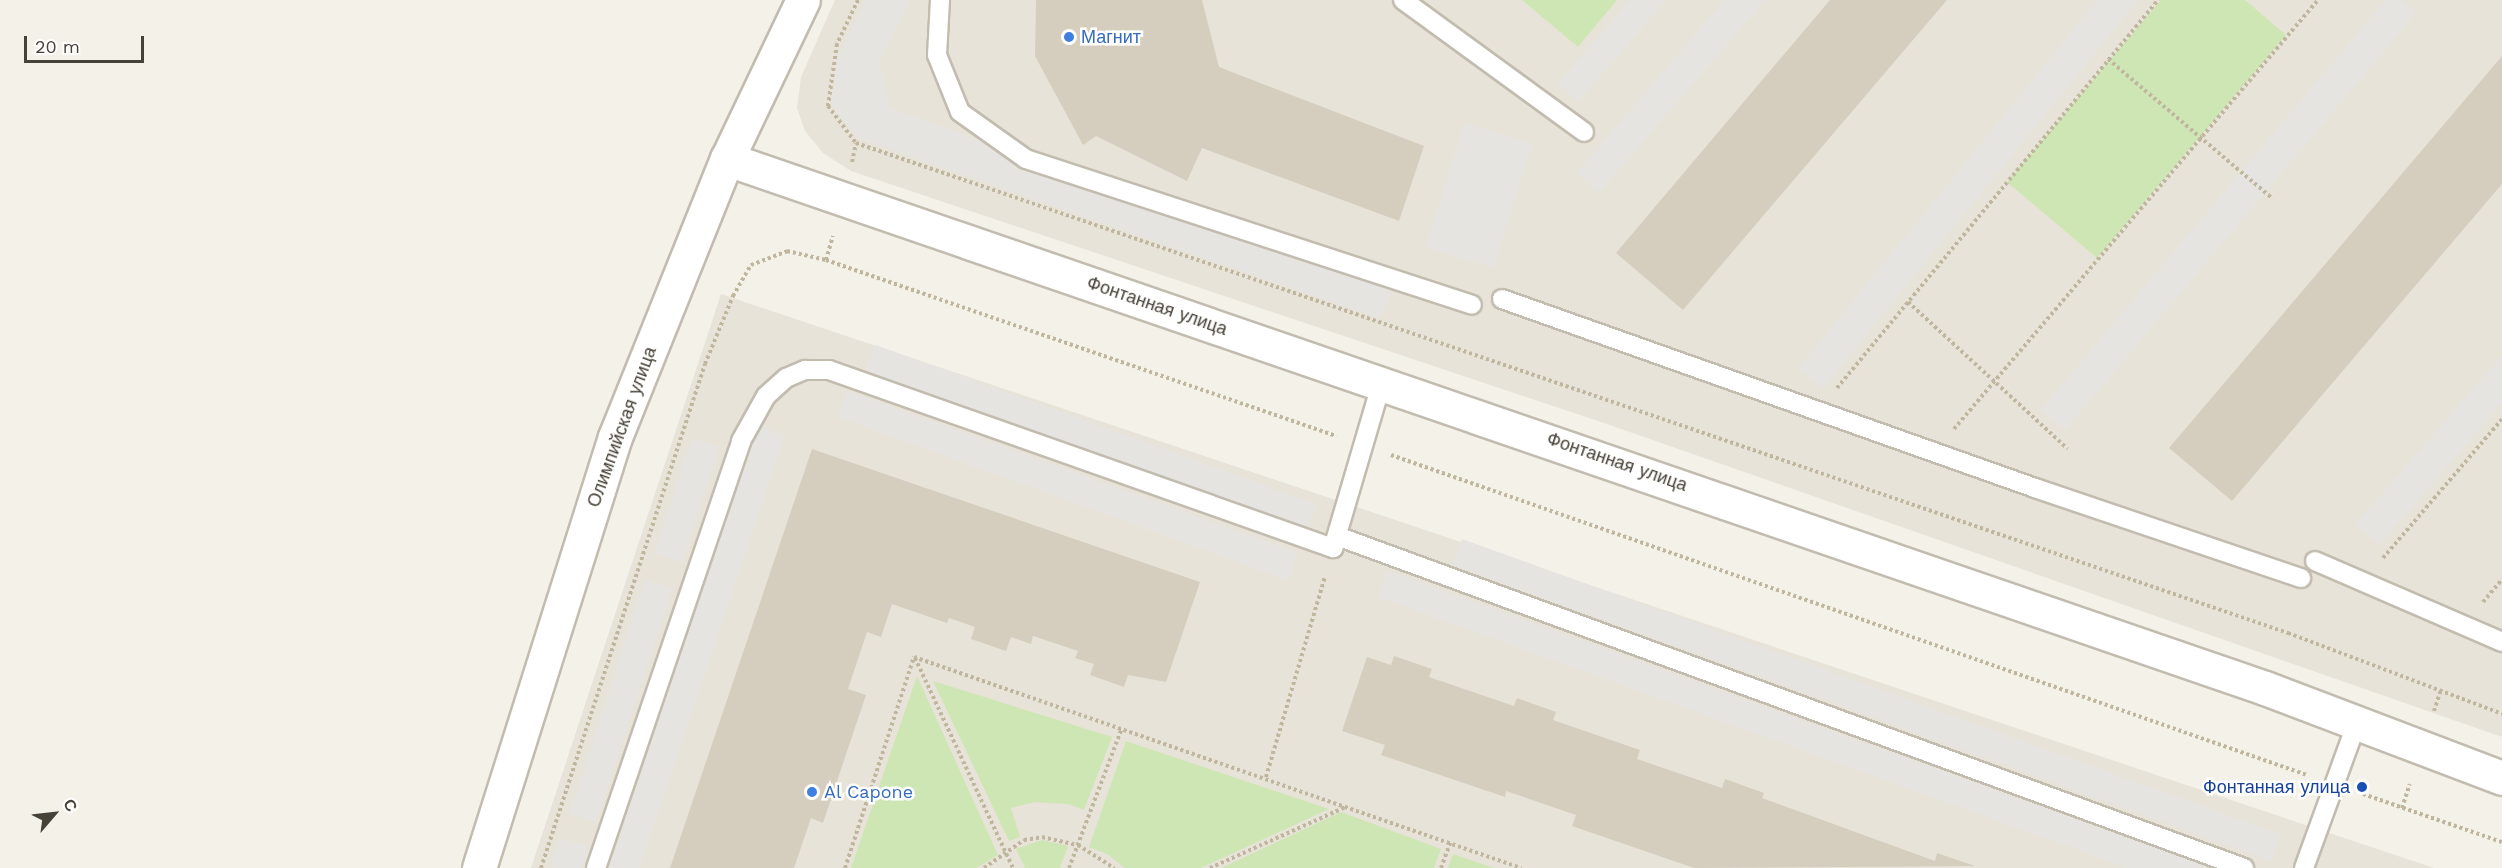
<!DOCTYPE html>
<html>
<head>
<meta charset="utf-8">
<style>
	body { margin:0 }
	#map { position:relative; width:2502px; height:868px; overflow:hidden; background:#f4f1e9; font-family:"Work Sans",sans-serif }
	div>[style] { position:absolute }
	[style*='--x'] { left:calc(var(--x)*1px); top:calc(var(--y)*1px); width:calc(var(--w)*1px); rotate:calc(var(--a)*1deg) }
	.residential>* { inset:0; background:#e8e3d8 }
	.green>* { inset:0; background:#cde6b4 }
	.parking>* { inset:0; background:#e6e4e1 }
	.building>* { inset:0; background:#d5cebf }
	.path>* { height:4px; margin-top:-2px; transform-origin:0; background:repeating-linear-gradient(90deg,#c0b69e 0 3px,transparent 0 6px) }
	.roads { filter:drop-shadow(2px 0 #c2bcaf) drop-shadow(-2px 0 #c2bcaf) drop-shadow(0 2px #c2bcaf) drop-shadow(0 -2px #c2bcaf) }
	.service>* { height:18px; margin:-9px; padding:0 9px; transform-origin:9px; border-radius:9px; background:#fff }
	.minor>* { height:33px; margin:-16.5px; padding:0 16.5px; transform-origin:16.5px; border-radius:16.5px; background:#fff }
	.dots>* { width:16px; height:16px; translate:-50% -50%; box-sizing:border-box; border:3px solid #fff; border-radius:50% }
	span { translate:-50% -50%; white-space:nowrap; text-align:center; line-height:1.15; -webkit-text-stroke:5px #fff; paint-order:stroke }
	.shop-label { font-size:18px; color:#366cbe }
	.left { translate:0 -50%; text-align:left }
	.street-label { font-size:18px; color:#474238 }
	.transit-label { font-size:18px; color:#164399 }
	.right { translate:-100% -50%; text-align:right }
	.north { position:absolute; left:24px; top:784px; width:60px; height:60px; -webkit-text-stroke:4px #fff; paint-order:stroke; rotate:62deg; font-size:16px; font-weight:700; line-height:24px; text-align:center; color:#474238 }
	.north::after { content:''; display:block; margin:auto; width:21px; height:27px; background:#474238; clip-path:polygon(50% 0,100% 100%,50% 72%,0 100%) }
	.scale { position:absolute; left:24px; top:36px; width:120px; height:27px; box-sizing:border-box; border:3px solid #474238; border-top:0; padding-left:8px; font-size:18px; line-height:21px; white-space:nowrap; color:#474238; -webkit-text-stroke:4px #fff; paint-order:stroke }
</style>
</head>
<body>
<div id="map">
	<div class="residential">
		<i style="clip-path:polygon(835px 0,2502px 0,2502px 737px,1604px 423px,851px 171px,823px 153px,805px 131px,797px 108px,801px 77px)"></i>
		<i style="clip-path:polygon(721px 294px,2434px 868px,531px 868px)"></i>
	</div>
	<div class="green">
		<i style="clip-path:polygon(1522px 0,1617px 0,1578px 47px)"></i>
		<i style="clip-path:polygon(2161px 0,2245px 0,2286px 35px,2097px 258px,2007px 182px)"></i>
		<i style="clip-path:polygon(917px 676px,998px 855px,976px 868px,851px 868px)"></i>
		<i style="clip-path:polygon(933px 681px,1112px 737px,1084px 810px,1068px 804px,1035px 802px,1011px 808px,1020px 837px,1009px 841px)"></i>
		<i style="clip-path:polygon(1126px 741px,1329px 809px,1201px 868px,1125px 868px,1107px 854px,1089px 847px)"></i>
		<i style="clip-path:polygon(1341px 812px,1441px 849px,1434px 868px,1221px 868px)"></i>
		<i style="clip-path:polygon(1042px 840px,1068px 846px,1060px 868px,1025px 868px,1016px 849px)"></i>
		<i style="clip-path:polygon(1453px 854px,1494px 868px,1448px 868px)"></i>
	</div>
	<div class="parking">
		<i style="clip-path:polygon(866px 0,910px 0,879px 61px,890px 108px,1394px 290px,1378px 318px,860px 139px,832px 106px,836px 62px)"></i>
		<i style="clip-path:polygon(1630px 0,1666px 0,1578px 102px,1558px 84px)"></i>
		<i style="clip-path:polygon(1725px 0,1765px 0,1599px 193px,1577px 173px)"></i>
		<i style="clip-path:polygon(2098px 0,2138px 0,1823px 388px,1799px 368px)"></i>
		<i style="clip-path:polygon(2386px 0,2401px 0,2416px 13px,2065px 430px,2041px 410px)"></i>
		<i style="clip-path:polygon(1465px 123px,1532px 144px,1493px 268px,1426px 247px)"></i>
		<i style="clip-path:polygon(876px 345px,1316px 504px,1306px 531px,866px 371px)"></i>
		<i style="clip-path:polygon(2502px 356px,2502px 403px,2379px 545px,2356px 524px)"></i>
		<i style="clip-path:polygon(848px 391px,1298px 553px,1288px 580px,838px 417px)"></i>
		<i style="clip-path:polygon(758px 426px,785px 435px,639px 868px,609px 868px)"></i>
		<i style="clip-path:polygon(692px 438px,719px 447px,682px 562px,655px 553px)"></i>
		<i style="clip-path:polygon(1462px 539px,2280px 834px,2271px 861px,1452px 565px)"></i>
		<i style="clip-path:polygon(1388px 571px,2211px 868px,2128px 868px,1379px 597px)"></i>
		<i style="clip-path:polygon(645px 580px,672px 589px,596px 822px,570px 814px)"></i>
		<i style="clip-path:polygon(560px 838px,588px 846px,581px 868px,551px 868px)"></i>
	</div>
	<div class="building">
		<i style="clip-path:polygon(1036px 0,1202px 0,1219px 67px,1424px 146px,1399px 221px,1202px 148px,1187px 181px,1096px 136px,1083px 145px,1035px 56px)"></i>
		<i style="clip-path:polygon(1830px 0,1947px 0,1683px 310px,1616px 253px)"></i>
		<i style="clip-path:polygon(2502px 56px,2502px 184px,2232px 501px,2169px 448px)"></i>
		<i style="clip-path:polygon(812px 449px,1200px 582px,1166px 682px,1128px 675px,1124px 687px,1090px 675px,1094px 664px,1075px 658px,1078px 651px,1033px 636px,1031px 644px,1011px 637px,1006px 651px,971px 639px,975px 627px,949px 618px,947px 623px,892px 604px,881px 637px,867px 632px,848px 689px,866px 695px,823px 823px,811px 818px,794px 868px,670px 868px)"></i>
		<i style="clip-path:polygon(1394px 656px,1432px 669px,1429px 677px,1514px 706px,1517px 698px,1556px 712px,1553px 720px,1640px 750px,1637px 759px,1722px 788px,1725px 779px,1764px 793px,1762px 798px,1935px 861px,1937px 853px,1975px 866px,1694px 868px,1572px 826px,1576px 815px,1506px 791px,1505px 797px,1381px 755px,1385px 745px,1342px 731px,1367px 657px,1391px 665px)"></i>
	</div>
	<div class="path">
		<i style="--x:858;--y:0;--w:49;--a:115.5"></i>
		<i style="--x:837;--y:44;--w:63;--a:98.3"></i>
		<i style="--x:828;--y:106;--w:46;--a:52.9"></i>
		<i style="--x:856;--y:143;--w:1514;--a:18.89"></i>
		<i style="--x:2288;--y:633;--w:229;--a:20.7"></i>
		<i style="--x:2108;--y:59;--w:216;--a:40.3"></i>
		<i style="--x:852;--y:162;--w:19;--a:-78"></i>
		<i style="--x:826;--y:260;--w:540;--a:19.04"></i>
		<i style="--x:1908;--y:302;--w:217;--a:42.6"></i>
		<i style="--x:1837;--y:388;--w:504;--a:-50.4"></i>
		<i style="--x:1954;--y:429;--w:563;--a:-49.69"></i>
		<i style="--x:1391;--y:455;--w:970;--a:19.26"></i>
		<i style="--x:2383;--y:558;--w:183;--a:-49.4"></i>
		<i style="--x:2483;--y:602;--w:30;--a:-50"></i>
		<i style="--x:915;--y:658;--w:232;--a:65"></i>
		<i style="--x:2434;--y:711;--w:20;--a:-72"></i>
		<i style="--x:1266;--y:777;--w:209;--a:-73.6"></i>
		<i style="--x:2363;--y:794;--w:147;--a:19.1"></i>
		<i style="--x:2402;--y:808;--w:25;--a:-72"></i>
		<i style="--x:541;--y:868;--w:530;--a:-71.98"></i>
		<i style="--x:705;--y:364;--w:74;--a:-67.6"></i>
		<i style="--x:733;--y:296;--w:36;--a:-60"></i>
		<i style="--x:751;--y:265;--w:39;--a:-21"></i>
		<i style="--x:787;--y:251;--w:40;--a:13"></i>
		<i style="--x:826;--y:260;--w:25;--a:-74"></i>
		<i style="--x:845;--y:868;--w:222;--a:-71.9"></i>
		<i style="--x:914;--y:657;--w:643;--a:19.17"></i>
		<i style="--x:984;--y:868;--w:49;--a:-35"></i>
		<i style="--x:1024;--y:840;--w:18;--a:-9"></i>
		<i style="--x:1042;--y:837;--w:37;--a:13"></i>
		<i style="--x:1078;--y:845;--w:43;--a:32.6"></i>
		<i style="--x:1069;--y:868;--w:150;--a:-69.3"></i>
		<i style="--x:1210;--y:868;--w:149;--a:-24.2"></i>
		<i style="--x:1441;--y:868;--w:27;--a:-70"></i>
	</div>
	<div class="roads">
		<div class="service">
			<i style="--x:940;--y:0;--w:55;--a:93.1"></i>
			<i style="--x:937;--y:55;--w:61;--a:68"></i>
			<i style="--x:960;--y:112;--w:81;--a:35.5"></i>
			<i style="--x:1026;--y:159;--w:469;--a:18.1"></i>
			<i style="--x:1403;--y:0;--w:224;--a:36.1"></i>
			<i style="--x:1502;--y:299;--w:566;--a:19.52"></i>
			<i style="--x:2035;--y:488;--w:281;--a:18.7"></i>
			<i style="--x:1337;--y:536;--w:966;--a:20.1"></i>
			<i style="--x:2315;--y:561;--w:204;--a:23.4"></i>
			<i style="--x:596;--y:868;--w:451;--a:-71.2"></i>
			<i style="--x:741;--y:441;--w:51;--a:-60.9"></i>
			<i style="--x:766;--y:396;--w:27;--a:-42"></i>
			<i style="--x:786;--y:378;--w:21;--a:-23"></i>
			<i style="--x:805;--y:370;--w:24;--a:0"></i>
			<i style="--x:829;--y:370;--w:535;--a:19.45"></i>
			<i style="--x:1333;--y:548;--w:173;--a:-73.6"></i>
			<i style="--x:2304;--y:868;--w:152;--a:-70"></i>
		</div>
		<div class="minor">
			<i style="--x:727;--y:159;--w:1626;--a:18.98"></i>
			<i style="--x:2265;--y:688;--w:254;--a:20.8"></i>
			<i style="--x:479;--y:868;--w:452;--a:-72.5"></i>
			<i style="--x:615;--y:437;--w:300;--a:-68.1"></i>
			<i style="--x:727;--y:159;--w:176;--a:-64.5"></i>
		</div>
	</div>
	<div class="dots">
		<i style="left:1069px;top:37px;background:#3f7fe0"></i>
		<i style="left:2362px;top:787px;background:#1a4fb4"></i>
		<i style="left:812px;top:792px;background:#3f7fe0"></i>
	</div>
	<div class="shop-label">
		<span class="left" style="left:1081px;top:37px">Магнит</span>
		<span class="left" style="left:824px;top:792px">Al Capone</span>
	</div>
	<div class="street-label">
		<span style="left:1157px;top:306px;rotate:19deg">Фонтанная улица</span>
		<span style="left:622px;top:427px;rotate:-70deg">Олимпийская улица</span>
		<span style="left:1617px;top:462px;rotate:19deg">Фонтанная улица</span>
	</div>
	<div class="transit-label">
		<span class="right" style="left:2350px;top:787px">Фонтанная улица</span>
	</div>
	<div class="north">С</div>
	<div class="scale">20 m</div>
</div>
</body>
</html>
